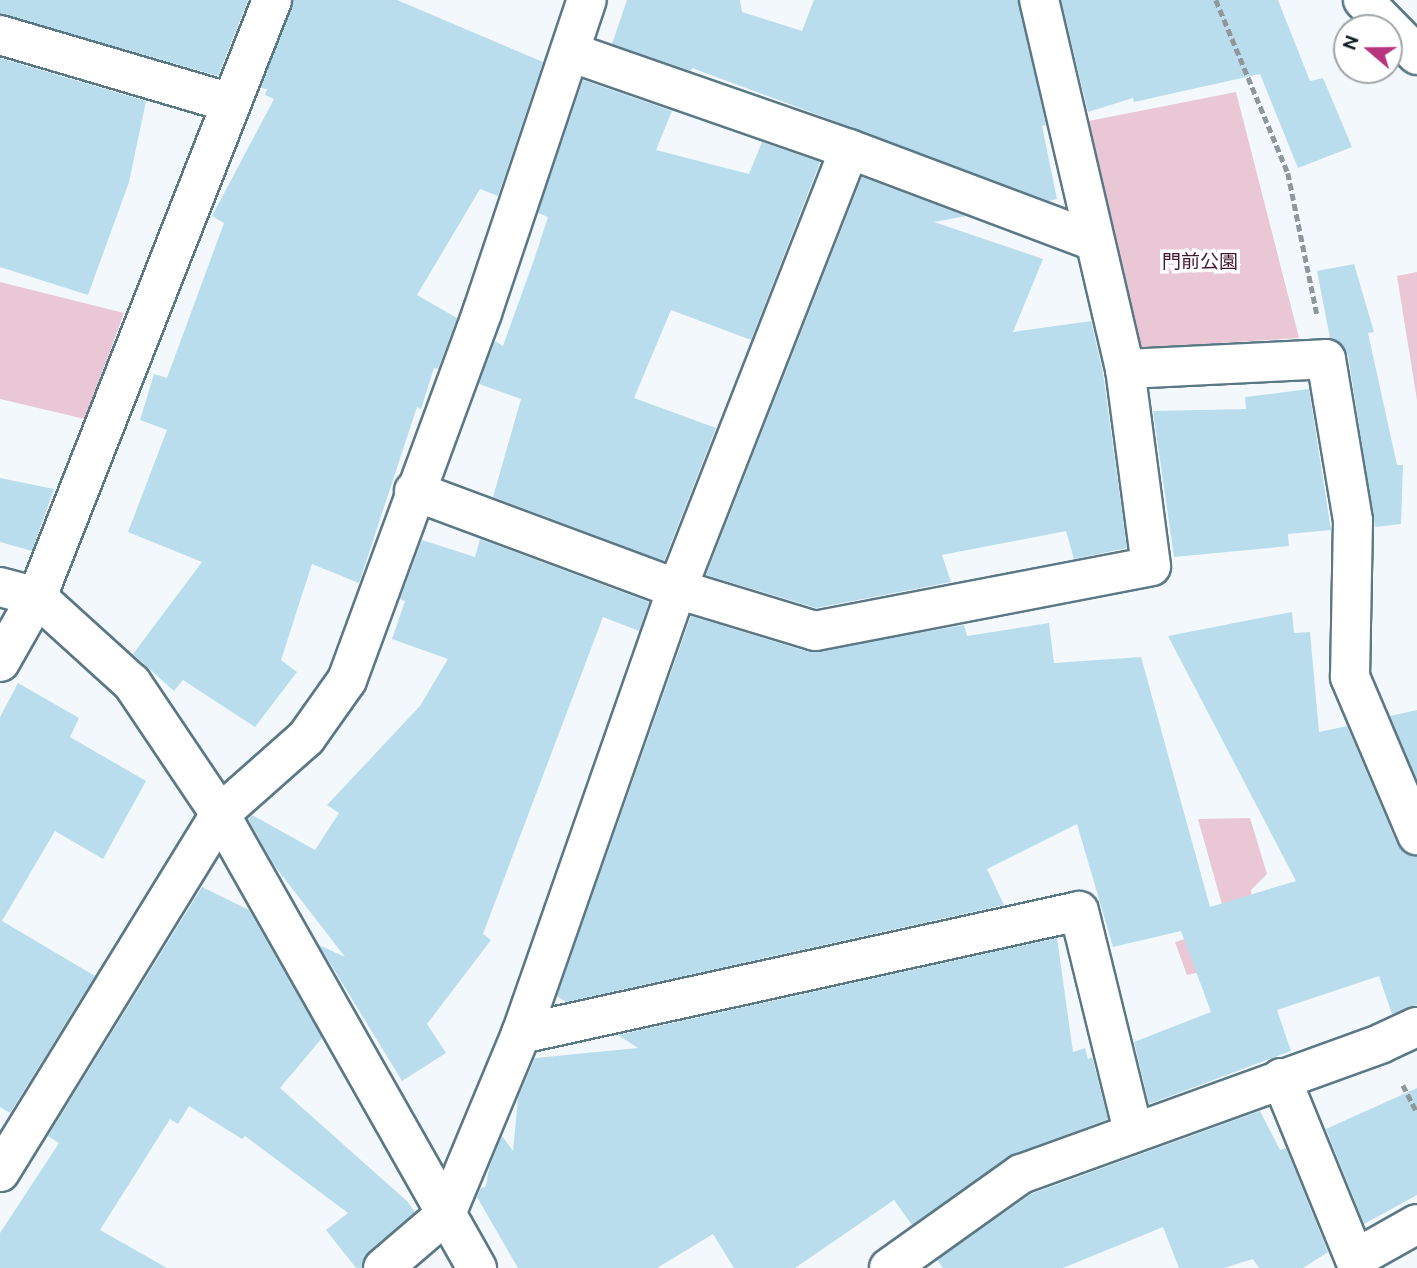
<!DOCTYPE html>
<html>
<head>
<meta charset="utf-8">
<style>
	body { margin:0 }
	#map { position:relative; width:1417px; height:1268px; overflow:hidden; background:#f2f8fb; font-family:Ubuntu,"Noto Sans JP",sans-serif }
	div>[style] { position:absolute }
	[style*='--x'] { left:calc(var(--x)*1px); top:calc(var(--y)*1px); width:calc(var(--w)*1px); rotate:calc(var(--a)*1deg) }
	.green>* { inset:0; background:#e9c7d5 }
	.building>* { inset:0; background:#baddee }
	.path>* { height:4.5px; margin-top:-2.25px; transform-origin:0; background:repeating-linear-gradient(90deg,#8e979b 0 7px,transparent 0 10.5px) }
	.roads { filter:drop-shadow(2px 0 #5b7885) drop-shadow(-2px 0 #5b7885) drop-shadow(0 2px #5b7885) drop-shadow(0 -2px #5b7885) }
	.minor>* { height:38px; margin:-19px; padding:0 19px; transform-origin:19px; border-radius:19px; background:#fff }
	span { translate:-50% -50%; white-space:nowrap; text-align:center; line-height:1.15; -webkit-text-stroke:7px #fff; paint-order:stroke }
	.park-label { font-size:19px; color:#43172e }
	.north { position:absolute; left:1333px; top:14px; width:70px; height:70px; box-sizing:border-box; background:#fff; border:2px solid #a0a5a7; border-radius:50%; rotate:290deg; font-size:19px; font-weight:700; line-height:28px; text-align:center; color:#111d22 }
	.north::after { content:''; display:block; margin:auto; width:24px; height:32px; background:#b7357d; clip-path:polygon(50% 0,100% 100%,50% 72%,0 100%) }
</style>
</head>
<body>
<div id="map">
	<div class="green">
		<i style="clip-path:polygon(1236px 92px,1299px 338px,1141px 348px,1089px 121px)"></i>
		<i style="clip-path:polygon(1417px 272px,1417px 400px,1397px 276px)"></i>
		<i style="clip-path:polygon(0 282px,124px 313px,85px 419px,0 399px)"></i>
		<i style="clip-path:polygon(1250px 818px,1267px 874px,1251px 890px,1257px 959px,1187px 975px,1175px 942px,1228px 926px,1198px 819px)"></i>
	</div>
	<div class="building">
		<i style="clip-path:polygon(0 0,248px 0,218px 76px,0 14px)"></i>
		<i style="clip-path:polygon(293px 0,397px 0,543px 62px,498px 196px,480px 189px,417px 295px,457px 318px,438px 369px,434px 368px,421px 409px,417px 407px,359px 583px,312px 564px,281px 660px,297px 672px,255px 727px,183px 680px,174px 691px,133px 654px,202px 562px,128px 532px,167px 430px,140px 420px,154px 374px,167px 378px,224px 223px,212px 216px,274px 99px,265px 95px,267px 89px,261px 88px)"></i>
		<i style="clip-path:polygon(627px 0,740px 0,742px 12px,802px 31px,814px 0,1018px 0,1046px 125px,1042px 126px,1057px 199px,1049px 201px,692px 68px,691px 71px,612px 44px)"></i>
		<i style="clip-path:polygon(1061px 0,1278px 0,1310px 81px,1323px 78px,1352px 147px,1298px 168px,1260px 74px,1134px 102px,1133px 98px,1088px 112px)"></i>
		<i style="clip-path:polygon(0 58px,146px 101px,129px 182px,88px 295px,0 267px)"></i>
		<i style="clip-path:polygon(583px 80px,672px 111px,656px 150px,749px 174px,762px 142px,820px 162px,751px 340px,671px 310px,634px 398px,716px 428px,664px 561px,493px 497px,521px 399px,479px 384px,495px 341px,503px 346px,535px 257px,548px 217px,538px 213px)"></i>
		<i style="clip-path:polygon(862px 177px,966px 216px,934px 222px,1043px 259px,1013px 332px,1091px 321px,1103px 373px,1127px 548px,1074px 559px,1066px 531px,942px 555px,951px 582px,816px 608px,706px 575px)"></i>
		<i style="clip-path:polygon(1354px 264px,1374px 332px,1368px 333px,1397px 465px,1403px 465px,1401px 524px,1375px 527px,1348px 355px,1343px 345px,1330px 338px,1317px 271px)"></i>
		<i style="clip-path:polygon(1309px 389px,1331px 530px,1288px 534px,1289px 546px,1174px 557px,1153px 411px,1246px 409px,1245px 397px)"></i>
		<i style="clip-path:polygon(0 478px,54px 489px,32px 551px,0 542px)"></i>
		<i style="clip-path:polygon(480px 539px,649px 602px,639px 631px,603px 617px,483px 934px,491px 940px,427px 1024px,446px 1053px,402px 1081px,319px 945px,345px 957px,274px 865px,248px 819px,252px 815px,315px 850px,339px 813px,327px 805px,420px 706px,448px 659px,392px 639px,405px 601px,400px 599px,422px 540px,475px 557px)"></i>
		<i style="clip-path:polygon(1292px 612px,1294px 633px,1310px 632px,1319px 732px,1347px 726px,1397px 844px,1404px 853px,1417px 856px,1417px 1005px,1392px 1014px,1379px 976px,1277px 1010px,1291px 1051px,1149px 1104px,1134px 1042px,1211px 1012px,1181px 931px,1113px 947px,1077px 824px,987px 869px,1004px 905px,566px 1002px,557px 996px,691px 616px,809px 652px,964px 625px,967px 636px,1049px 623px,1054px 663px,1141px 657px,1210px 907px,1296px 881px,1168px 636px)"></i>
		<i style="clip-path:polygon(18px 683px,79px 718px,70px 737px,146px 781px,103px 859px,55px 831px,2px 921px,95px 976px,10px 1113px,0 1107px,0 717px)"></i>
		<i style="clip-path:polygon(1417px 710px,1417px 779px,1390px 716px)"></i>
		<i style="clip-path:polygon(202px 887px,249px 910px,322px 1038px,280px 1088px,408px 1202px,415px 1212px,369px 1251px,362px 1268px,356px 1268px,326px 1230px,348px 1213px,245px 1136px,242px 1139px,189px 1106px,178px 1124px,170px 1119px,100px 1230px,167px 1268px,0 1268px,0 1233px,59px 1143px,48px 1136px)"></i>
		<i style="clip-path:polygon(1057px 938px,1073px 1052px,1085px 1048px,1088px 1059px,1092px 1057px,1108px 1119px,1009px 1156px,912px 1225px,894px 1200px,795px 1268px,734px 1268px,713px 1234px,657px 1268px,518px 1268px,477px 1197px,480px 1189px,486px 1186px,489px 1168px,502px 1136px,513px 1151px,518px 1098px,535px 1058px,638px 1048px,618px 1035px)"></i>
		<i style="clip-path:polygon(1417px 1088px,1417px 1195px,1364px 1224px,1326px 1129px)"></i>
		<i style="clip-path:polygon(1260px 1111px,1280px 1150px,1286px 1148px,1328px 1252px,1303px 1268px,1259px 1268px,1253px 1259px,1224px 1268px,1179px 1268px,1163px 1227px,1063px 1268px,943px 1268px,937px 1260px,1031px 1194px)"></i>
	</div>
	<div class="path">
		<i style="--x:1216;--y:0;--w:187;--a:67.4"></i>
		<i style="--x:1288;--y:173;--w:144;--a:78.4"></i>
		<i style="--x:1403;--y:1085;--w:31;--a:63"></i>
	</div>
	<div class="roads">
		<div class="minor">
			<i style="--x:1363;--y:0;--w:77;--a:45.5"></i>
			<i style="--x:0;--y:35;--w:241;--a:16.4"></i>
			<i style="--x:570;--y:52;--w:295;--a:19.2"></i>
			<i style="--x:849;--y:149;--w:262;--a:20.6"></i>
			<i style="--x:1125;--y:369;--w:201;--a:-2.8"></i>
			<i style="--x:1326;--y:359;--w:164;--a:80.5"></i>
			<i style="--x:1353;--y:521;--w:156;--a:91.1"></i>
			<i style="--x:1350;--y:677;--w:172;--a:67"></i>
			<i style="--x:414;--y:491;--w:281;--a:20.4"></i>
			<i style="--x:677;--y:589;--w:144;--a:16.9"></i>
			<i style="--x:815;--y:631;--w:342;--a:-10.9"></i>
			<i style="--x:1151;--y:566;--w:199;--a:-97.5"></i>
			<i style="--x:1125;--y:369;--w:379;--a:-103.1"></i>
			<i style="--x:0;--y:587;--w:38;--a:15"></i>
			<i style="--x:37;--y:597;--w:128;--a:42.2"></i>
			<i style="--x:132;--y:683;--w:158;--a:56.1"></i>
			<i style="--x:220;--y:814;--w:522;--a:60.49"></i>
			<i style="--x:0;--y:662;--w:75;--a:-60.4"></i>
			<i style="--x:37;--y:597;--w:642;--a:-68.51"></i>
			<i style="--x:521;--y:1034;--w:571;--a:-12.43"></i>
			<i style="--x:1079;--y:911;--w:227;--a:76.2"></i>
			<i style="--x:1281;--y:1078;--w:196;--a:67.8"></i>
			<i style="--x:1355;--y:1259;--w:71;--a:-29.4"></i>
			<i style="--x:0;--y:1172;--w:420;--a:-58.4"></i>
			<i style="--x:220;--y:814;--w:115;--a:-41.5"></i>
			<i style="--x:306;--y:738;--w:71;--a:-54.7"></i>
			<i style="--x:347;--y:680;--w:391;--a:-69.8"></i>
			<i style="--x:482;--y:313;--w:330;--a:-71.5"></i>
			<i style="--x:383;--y:1268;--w:83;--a:-40.6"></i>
			<i style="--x:446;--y:1214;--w:195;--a:-67.4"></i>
			<i style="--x:521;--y:1034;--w:472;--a:-70.7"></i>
			<i style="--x:677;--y:589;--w:472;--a:-68.6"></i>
			<i style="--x:889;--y:1268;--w:162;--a:-35.5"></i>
			<i style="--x:1021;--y:1174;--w:384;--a:-19.9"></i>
			<i style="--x:1382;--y:1043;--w:38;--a:-25"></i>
		</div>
	</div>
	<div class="park-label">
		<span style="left:1200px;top:262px">門前公園</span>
	</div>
	<div class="north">N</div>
</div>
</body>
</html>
